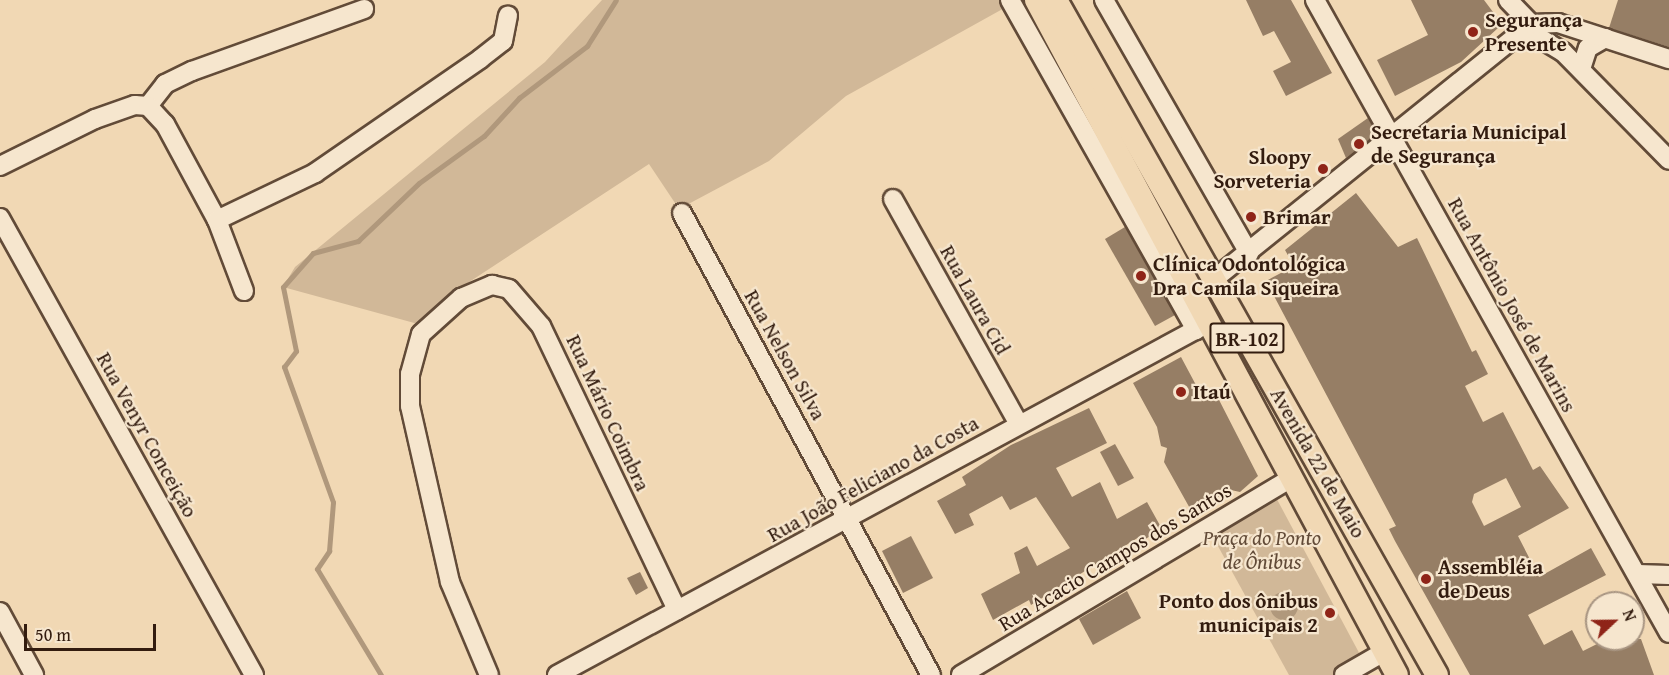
<!DOCTYPE html>
<html>
<head>
<meta charset="utf-8">
<style>
	body { margin:0 }
	#map { position:relative; width:1669px; height:675px; overflow:hidden; background:#f1d8b4; font-family:"Gentium Book Plus",serif }
	div>[style] { position:absolute }
	[style*='--x'] { left:calc(var(--x)*1px); top:calc(var(--y)*1px); width:calc(var(--w)*1px); rotate:calc(var(--a)*1deg) }
	.green>* { inset:0; background:#d1b898 }
	.water>* { inset:0; background:#b0987c }
	.round { border-radius:50% }
	.stream>* { height:5px; margin:-2.5px; padding:0 2.5px; transform-origin:2.5px; border-radius:2.5px; background:#b0987c }
	.building>* { inset:0; background:#967e65 }
	.roads { filter:drop-shadow(2px 0 #624b38) drop-shadow(-2px 0 #624b38) drop-shadow(0 2px #624b38) drop-shadow(0 -2px #624b38) }
	.minor>* { height:18px; margin:-9px; padding:0 9px; transform-origin:9px; border-radius:9px; background:#f6e6ce }
	.major>* { height:22px; margin:-11px; padding:0 11px; transform-origin:11px; border-radius:11px; background:#f1d8b4 }
	.dots>* { width:16px; height:16px; translate:-50% -50%; box-sizing:border-box; border:3px solid #f6e6ce; border-radius:50% }
	span { translate:-50% -50%; white-space:nowrap; text-align:center; line-height:1.15; -webkit-text-stroke:4.5px #f6e6ce; paint-order:stroke }
	.shield-label span { padding:2px 4px; background:#f6e6ce; border:2px solid; border-radius:4px; -webkit-text-stroke-width:0 }
	.shield-label { font-size:20px; color:#331c0f; font-weight:700 }
	.poi-label { font-size:21px; color:#331c0f; font-weight:700 }
	.left { translate:0 -50%; text-align:left }
	.right { translate:-100% -50%; text-align:right }
	.street-label { font-size:21px; color:#331c0f }
	.park-label { font-size:21px; color:#624b38; font-style:italic }
	.north { position:absolute; left:1585px; top:591px; width:60px; height:60px; box-sizing:border-box; background:#f6e6ce; border:2px solid #a89582; border-radius:50%; rotate:68deg; font-size:16px; font-weight:700; line-height:24px; text-align:center; color:#331c0f }
	.north::after { content:''; display:block; margin:auto; width:21px; height:27px; background:#8f2418; clip-path:polygon(50% 0,100% 100%,50% 72%,0 100%) }
	.scale { position:absolute; left:24px; top:624px; width:132px; height:27px; box-sizing:border-box; border:3px solid #331c0f; border-top:0; padding-left:8px; font-size:18px; line-height:21px; white-space:nowrap; color:#331c0f; -webkit-text-stroke:4px #f6e6ce; paint-order:stroke }
</style>
</head>
<body>
<div id="map">
	<div class="green">
		<i style="clip-path:polygon(602px 0,1049px 0,1219px 317px,1198px 327px,1017px 1px,846px 96px,769px 161px,679px 209px,649px 164px,460px 288px,418px 324px,283px 287px,295px 267px,545px 62px)"></i>
		<i style="clip-path:polygon(1272px 490px,1364px 662px,1344px 675px,1289px 675px,1208px 528px)"></i>
	</div>
	<div class="water">
		<i class="round" style="left:1270px;top:592px;width:28px;height:28px"></i>
	</div>
	<div class="stream">
		<i style="--x:381;--y:675;--w:124;--a:-121.1"></i>
		<i style="--x:317;--y:569;--w:22;--a:-56"></i>
		<i style="--x:329;--y:551;--w:49;--a:-85.3"></i>
		<i style="--x:333;--y:502;--w:144;--a:-109.9"></i>
		<i style="--x:284;--y:367;--w:20;--a:-53"></i>
		<i style="--x:296;--y:351;--w:65;--a:-101.5"></i>
		<i style="--x:283;--y:287;--w:45;--a:-48.6"></i>
		<i style="--x:313;--y:253;--w:47;--a:-14.9"></i>
		<i style="--x:358;--y:241;--w:84;--a:-43.6"></i>
		<i style="--x:419;--y:183;--w:80;--a:-35.9"></i>
		<i style="--x:484;--y:136;--w:52;--a:-47.4"></i>
		<i style="--x:519;--y:98;--w:86;--a:-37.4"></i>
		<i style="--x:587;--y:46;--w:54;--a:-57.8"></i>
	</div>
	<div class="building">
		<i style="clip-path:polygon(1246px 0,1291px 0,1332px 73px,1286px 96px,1273px 71px,1291px 62px,1274px 31px,1263px 36px)"></i>
		<i style="clip-path:polygon(1411px 0,1484px 0,1499px 20px,1498px 28px,1461px 62px,1395px 96px,1377px 60px,1428px 35px)"></i>
		<i style="clip-path:polygon(1618px 0,1669px 0,1669px 47px,1609px 28px)"></i>
		<i style="clip-path:polygon(1368px 118px,1377px 134px,1346px 158px,1338px 139px)"></i>
		<i style="clip-path:polygon(evenodd,1356px 193px,1398px 247px,1417px 238px,1472px 352px,1476px 350px,1488px 374px,1465px 386px,1483px 422px,1503px 412px,1533px 470px,1540px 466px,1569px 508px,1518px 536px,1539px 577px,1591px 548px,1606px 575px,1528px 615px,1544px 645px,1572px 630px,1583px 651px,1607px 639px,1641px 639px,1654px 675px,1470px 675px,1395px 541px,1389px 529px,1396px 526px,1266px 281px,1294px 266px,1285px 250px,1356px 193px,1506px 478px,1521px 507px,1484px 526px,1472px 502px,1474px 494px,1506px 478px)"></i>
		<i style="clip-path:polygon(1125px 227px,1175px 315px,1155px 326px,1105px 239px)"></i>
		<i style="clip-path:polygon(1181px 357px,1204px 400px,1216px 394px,1258px 476px,1240px 492px,1231px 490px,1192px 512px,1164px 462px,1167px 448px,1161px 446px,1157px 427px,1133px 383px)"></i>
		<i style="clip-path:polygon(1089px 408px,1107px 443px,1056px 468px,1072px 497px,1100px 482px,1117px 519px,1147px 502px,1162px 529px,1142px 541px,1139px 537px,1031px 605px,1029px 600px,993px 620px,981px 594px,1020px 573px,1014px 553px,1027px 546px,1037px 566px,1070px 548px,1036px 497px,1010px 510px,1002px 496px,969px 514px,974px 525px,955px 534px,937px 501px,966px 485px,962px 477px,1011px 445px)"></i>
		<i style="clip-path:polygon(1115px 444px,1134px 478px,1118px 486px,1100px 452px)"></i>
		<i style="clip-path:polygon(911px 536px,933px 578px,903px 593px,882px 551px)"></i>
		<i style="clip-path:polygon(640px 572px,648px 588px,636px 595px,627px 578px)"></i>
		<i style="clip-path:polygon(1127px 591px,1141px 618px,1093px 645px,1079px 619px)"></i>
	</div>
	<div class="roads">
		<div class="minor">
			<i style="--x:1010;--y:0;--w:379;--a:60.6"></i>
			<i style="--x:1104;--y:0;--w:292;--a:60.2"></i>
			<i style="--x:1315;--y:0;--w:725;--a:60.78"></i>
			<i style="--x:1508;--y:0;--w:33;--a:46"></i>
			<i style="--x:1515;--y:35;--w:23;--a:5"></i>
			<i style="--x:1538;--y:37;--w:29;--a:31"></i>
			<i style="--x:1563;--y:52;--w:151;--a:45.5"></i>
			<i style="--x:1581;--y:69;--w:22;--a:-72"></i>
			<i style="--x:1588;--y:48;--w:20;--a:-30"></i>
			<i style="--x:148;--y:106;--w:28;--a:-52"></i>
			<i style="--x:165;--y:84;--w:30;--a:-26"></i>
			<i style="--x:192;--y:71;--w:183;--a:-19.8"></i>
			<i style="--x:0;--y:166;--w:106;--a:-26.3"></i>
			<i style="--x:95;--y:119;--w:42;--a:-19.3"></i>
			<i style="--x:135;--y:105;--w:13;--a:4"></i>
			<i style="--x:148;--y:106;--w:25;--a:47"></i>
			<i style="--x:165;--y:124;--w:109;--a:61.6"></i>
			<i style="--x:217;--y:220;--w:76;--a:69.2"></i>
			<i style="--x:893;--y:199;--w:257;--a:60.8"></i>
			<i style="--x:682;--y:213;--w:525;--a:61.68"></i>
			<i style="--x:0;--y:218;--w:523;--a:60.93"></i>
			<i style="--x:217;--y:220;--w:109;--a:-25.6"></i>
			<i style="--x:315;--y:173;--w:201;--a:-34.6"></i>
			<i style="--x:480;--y:59;--w:29;--a:-38"></i>
			<i style="--x:503;--y:41;--w:26;--a:-79"></i>
			<i style="--x:1213;--y:280;--w:408;--a:-38.8"></i>
			<i style="--x:1531;--y:24;--w:27;--a:-2"></i>
			<i style="--x:1558;--y:23;--w:117;--a:18"></i>
			<i style="--x:1638;--y:574;--w:31;--a:2"></i>
			<i style="--x:0;--y:612;--w:72;--a:61.6"></i>
			<i style="--x:489;--y:675;--w:101;--a:-112.8"></i>
			<i style="--x:450;--y:582;--w:180;--a:-102.8"></i>
			<i style="--x:410;--y:406;--w:32;--a:-90"></i>
			<i style="--x:410;--y:374;--w:41;--a:-74.6"></i>
			<i style="--x:421;--y:334;--w:54;--a:-42"></i>
			<i style="--x:461;--y:298;--w:34;--a:-23"></i>
			<i style="--x:492;--y:285;--w:17;--a:13"></i>
			<i style="--x:509;--y:289;--w:49;--a:49.1"></i>
			<i style="--x:541;--y:326;--w:315;--a:64.4"></i>
			<i style="--x:557;--y:675;--w:742;--a:-28.39"></i>
			<i style="--x:961;--y:675;--w:384;--a:-30.8"></i>
			<i style="--x:1344;--y:675;--w:46;--a:-29.9"></i>
		</div>
		<div class="major">
			<i style="--x:1036;--y:0;--w:765;--a:61.86"></i>
			<i style="--x:1056;--y:0;--w:775;--a:60.56"></i>
		</div>
	</div>
	<div class="dots">
		<i style="left:1473px;top:32px;background:#8f2418"></i>
		<i style="left:1359px;top:144px;background:#8f2418"></i>
		<i style="left:1323px;top:169px;background:#8f2418"></i>
		<i style="left:1251px;top:217px;background:#8f2418"></i>
		<i style="left:1141px;top:276px;background:#8f2418"></i>
		<i style="left:1181px;top:392px;background:#8f2418"></i>
		<i style="left:1426px;top:579px;background:#8f2418"></i>
		<i style="left:1330px;top:613px;background:#8f2418"></i>
	</div>
	<div class="shield-label">
		<span style="left:1247px;top:338px">BR-102</span>
	</div>
	<div class="poi-label">
		<span class="left" style="left:1485px;top:32px">Segurança<br>Presente</span>
		<span class="left" style="left:1371px;top:144px">Secretaria Municipal<br>de Segurança</span>
		<span class="right" style="left:1311px;top:169px">Sloopy<br>Sorveteria</span>
		<span class="left" style="left:1263px;top:217px">Brimar</span>
		<span class="left" style="left:1153px;top:276px">Clínica Odontológica<br>Dra Camila Siqueira</span>
		<span class="left" style="left:1193px;top:392px">Itaú</span>
		<span class="left" style="left:1438px;top:579px">Assembléia<br>de Deus</span>
		<span class="right" style="left:1318px;top:613px">Ponto dos ônibus<br>municipais 2</span>
	</div>
	<div class="street-label">
		<span style="left:975px;top:300px;rotate:61deg">Rua Laura Cid</span>
		<span style="left:1512px;top:305px;rotate:61deg">Rua Antônio José de Marins</span>
		<span style="left:785px;top:355px;rotate:61deg">Rua Nelson Silva</span>
		<span style="left:608px;top:413px;rotate:65deg">Rua Mário Coimbra</span>
		<span style="left:147px;top:435px;rotate:61deg">Rua Venyr Conceição</span>
		<span style="left:1318px;top:463px;rotate:60deg">Avenida 22 de Maio</span>
		<span style="left:873px;top:479px;rotate:-29deg">Rua João Feliciano da Costa</span>
		<span style="left:1115px;top:557px;rotate:-31deg">Rua Acacio Campos dos Santos</span>
	</div>
	<div class="park-label">
		<span style="left:1262px;top:550px">Praça do Ponto<br>de Ônibus</span>
	</div>
	<div class="north">N</div>
	<div class="scale">50 m</div>
</div>
</body>
</html>
